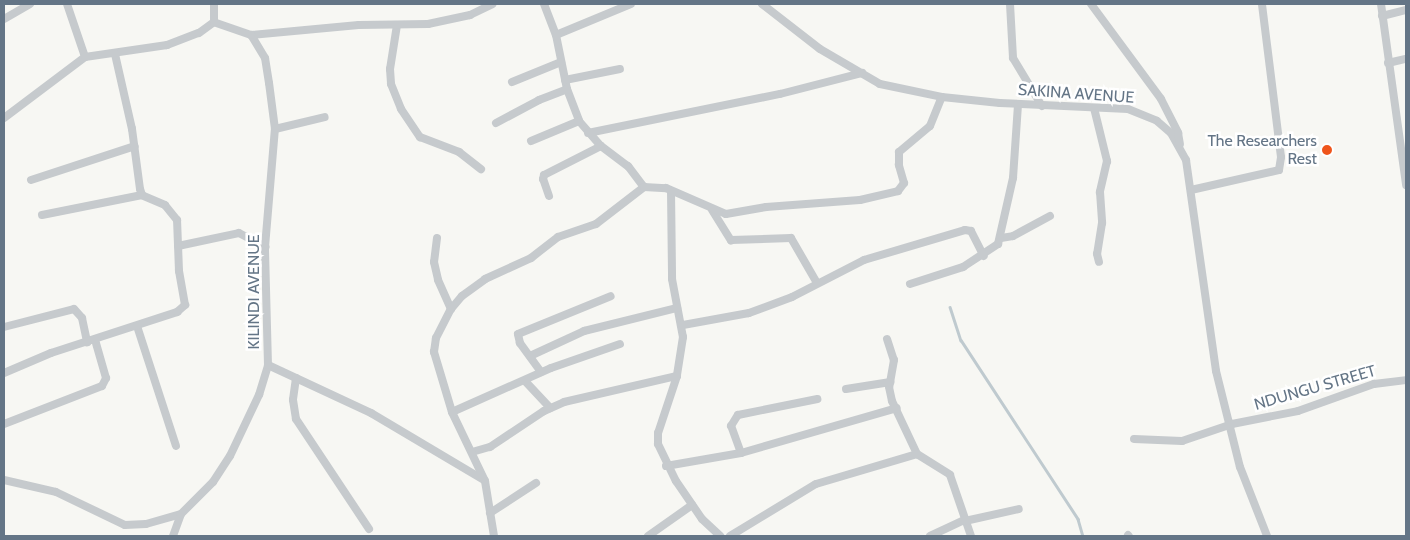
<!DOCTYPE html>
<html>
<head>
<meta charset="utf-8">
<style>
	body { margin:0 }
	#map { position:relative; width:1410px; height:540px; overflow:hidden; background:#f7f7f3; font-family:Cabin,sans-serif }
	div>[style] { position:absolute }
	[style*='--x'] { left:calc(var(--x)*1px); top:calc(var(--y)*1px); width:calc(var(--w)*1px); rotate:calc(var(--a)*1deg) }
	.stream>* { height:2.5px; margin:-1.25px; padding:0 1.25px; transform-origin:1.25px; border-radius:1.25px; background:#bfcacf }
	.minor>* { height:8px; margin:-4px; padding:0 4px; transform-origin:4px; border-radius:4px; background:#c6cacd }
	.dots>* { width:14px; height:14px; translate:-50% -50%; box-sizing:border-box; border:2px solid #fff; border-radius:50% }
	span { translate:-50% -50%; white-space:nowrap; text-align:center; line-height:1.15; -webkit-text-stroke:5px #fff; paint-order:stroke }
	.street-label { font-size:16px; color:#647586 }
	.poi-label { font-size:16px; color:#647586 }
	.right { translate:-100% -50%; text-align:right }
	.frame { position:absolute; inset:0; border:5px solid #647586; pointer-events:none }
</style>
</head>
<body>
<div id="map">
	<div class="stream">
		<i style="--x:950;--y:307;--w:35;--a:72"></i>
		<i style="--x:961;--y:340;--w:214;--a:56.8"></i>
		<i style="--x:1078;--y:519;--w:18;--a:74"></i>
	</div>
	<div class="minor">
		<i style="--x:67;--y:4;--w:56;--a:71.2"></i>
		<i style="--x:544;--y:4;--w:33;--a:69"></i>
		<i style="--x:556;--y:35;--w:55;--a:78.5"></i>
		<i style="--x:567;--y:89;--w:34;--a:69"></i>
		<i style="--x:579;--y:121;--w:33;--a:49"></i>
		<i style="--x:601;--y:146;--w:34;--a:37"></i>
		<i style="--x:628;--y:166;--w:26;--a:53"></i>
		<i style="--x:762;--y:4;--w:73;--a:37.8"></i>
		<i style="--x:820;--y:49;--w:69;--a:30.3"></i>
		<i style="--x:880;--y:84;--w:63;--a:11.8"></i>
		<i style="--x:942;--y:97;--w:58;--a:5.9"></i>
		<i style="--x:1000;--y:103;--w:128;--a:2.7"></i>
		<i style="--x:1128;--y:109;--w:31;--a:22"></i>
		<i style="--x:1157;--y:121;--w:18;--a:41"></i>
		<i style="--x:1171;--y:133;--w:31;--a:61"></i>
		<i style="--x:1186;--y:160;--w:213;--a:81.9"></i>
		<i style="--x:1216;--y:371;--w:99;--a:76"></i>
		<i style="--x:1240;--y:467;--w:74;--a:68.6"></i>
		<i style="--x:1010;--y:4;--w:54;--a:86.8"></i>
		<i style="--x:1013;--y:58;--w:56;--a:58.9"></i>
		<i style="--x:1091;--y:4;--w:118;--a:53.6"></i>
		<i style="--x:1161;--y:99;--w:38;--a:63"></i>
		<i style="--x:1178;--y:133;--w:11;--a:80"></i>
		<i style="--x:1381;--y:4;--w:183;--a:82.1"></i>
		<i style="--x:1382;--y:16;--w:25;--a:-14"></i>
		<i style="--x:4;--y:19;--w:30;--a:-30"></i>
		<i style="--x:397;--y:25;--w:45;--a:99"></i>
		<i style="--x:390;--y:69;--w:15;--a:86"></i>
		<i style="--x:391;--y:84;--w:27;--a:68"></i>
		<i style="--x:401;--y:109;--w:34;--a:56"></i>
		<i style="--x:420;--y:137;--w:42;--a:21"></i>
		<i style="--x:459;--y:152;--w:28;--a:38"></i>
		<i style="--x:251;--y:35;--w:108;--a:-5.3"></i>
		<i style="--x:359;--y:25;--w:69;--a:-0.8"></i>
		<i style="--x:428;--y:24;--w:43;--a:-12.1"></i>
		<i style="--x:470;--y:15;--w:25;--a:-26"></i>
		<i style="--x:556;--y:35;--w:81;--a:-22.5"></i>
		<i style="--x:1388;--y:63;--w:18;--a:-13"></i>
		<i style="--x:565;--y:80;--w:56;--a:-11.3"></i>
		<i style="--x:512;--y:82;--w:53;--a:-22.2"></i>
		<i style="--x:1094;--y:108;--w:55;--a:76.2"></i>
		<i style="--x:1107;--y:161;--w:32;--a:103"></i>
		<i style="--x:1100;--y:192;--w:31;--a:86"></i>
		<i style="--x:1102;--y:223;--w:31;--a:99"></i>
		<i style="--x:1097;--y:254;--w:8;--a:76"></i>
		<i style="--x:4;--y:118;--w:101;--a:-37"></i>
		<i style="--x:85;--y:57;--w:83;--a:-8.3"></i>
		<i style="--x:167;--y:45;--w:34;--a:-21"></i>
		<i style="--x:199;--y:33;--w:19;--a:-36"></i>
		<i style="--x:214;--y:22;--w:18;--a:-90"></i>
		<i style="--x:496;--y:123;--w:49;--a:-28.1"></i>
		<i style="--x:539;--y:100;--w:30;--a:-21"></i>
		<i style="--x:275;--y:129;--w:51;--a:-13.5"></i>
		<i style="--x:588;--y:133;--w:196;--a:-11.5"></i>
		<i style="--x:780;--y:94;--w:85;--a:-14.4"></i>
		<i style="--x:531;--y:141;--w:52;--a:-22.6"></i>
		<i style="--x:31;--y:180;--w:109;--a:-18.1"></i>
		<i style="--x:1191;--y:190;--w:90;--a:-12.8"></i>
		<i style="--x:1279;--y:170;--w:13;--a:-81"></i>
		<i style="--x:1281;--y:157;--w:154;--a:-97.1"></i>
		<i style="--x:671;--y:191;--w:88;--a:89.3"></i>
		<i style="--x:672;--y:279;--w:59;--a:79.3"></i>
		<i style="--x:683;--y:337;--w:39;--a:99"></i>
		<i style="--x:677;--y:376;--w:60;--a:108.4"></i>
		<i style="--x:658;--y:433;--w:11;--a:90"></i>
		<i style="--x:658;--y:444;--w:41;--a:64.1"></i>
		<i style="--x:676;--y:481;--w:46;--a:55.6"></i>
		<i style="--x:702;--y:519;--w:25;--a:43"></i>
		<i style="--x:549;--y:196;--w:18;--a:-109"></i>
		<i style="--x:543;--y:179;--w:4;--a:-76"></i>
		<i style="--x:544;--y:175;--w:64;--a:-27"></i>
		<i style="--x:712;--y:210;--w:36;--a:58"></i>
		<i style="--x:731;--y:240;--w:60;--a:-1.9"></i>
		<i style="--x:791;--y:238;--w:52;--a:60"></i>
		<i style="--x:42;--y:215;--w:102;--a:-11.3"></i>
		<i style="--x:437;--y:238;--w:24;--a:97"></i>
		<i style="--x:434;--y:262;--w:18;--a:77"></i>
		<i style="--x:438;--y:280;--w:32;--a:66"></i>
		<i style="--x:1001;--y:238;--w:12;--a:-9"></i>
		<i style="--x:1013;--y:236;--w:42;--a:-28.4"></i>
		<i style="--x:178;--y:246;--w:62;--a:-12"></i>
		<i style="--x:239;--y:233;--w:30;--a:28"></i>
		<i style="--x:910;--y:284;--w:56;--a:-17.8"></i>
		<i style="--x:963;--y:267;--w:42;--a:-33.3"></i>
		<i style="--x:998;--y:244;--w:68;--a:-77.2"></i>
		<i style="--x:1013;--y:178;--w:74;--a:-86.1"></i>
		<i style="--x:683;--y:325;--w:67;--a:-10.3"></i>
		<i style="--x:749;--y:313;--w:46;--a:-20.4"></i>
		<i style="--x:792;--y:297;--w:81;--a:-27.2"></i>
		<i style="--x:864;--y:260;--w:105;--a:-16.5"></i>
		<i style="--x:965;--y:230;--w:6;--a:9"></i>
		<i style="--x:971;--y:231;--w:28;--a:63"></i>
		<i style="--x:137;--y:326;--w:126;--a:72"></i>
		<i style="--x:4;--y:327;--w:72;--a:-14.4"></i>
		<i style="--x:74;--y:309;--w:12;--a:48"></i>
		<i style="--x:82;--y:318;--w:25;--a:78"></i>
		<i style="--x:887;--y:339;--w:22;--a:72"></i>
		<i style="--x:894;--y:360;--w:27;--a:100"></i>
		<i style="--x:889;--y:387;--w:14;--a:78"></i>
		<i style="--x:892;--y:401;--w:59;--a:64.7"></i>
		<i style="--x:917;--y:454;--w:39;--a:32"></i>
		<i style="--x:950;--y:475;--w:65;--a:71"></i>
		<i style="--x:530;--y:356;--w:60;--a:-24.8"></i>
		<i style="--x:584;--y:331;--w:96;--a:-13.9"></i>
		<i style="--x:268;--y:365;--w:114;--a:25"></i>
		<i style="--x:371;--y:413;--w:131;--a:30.7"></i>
		<i style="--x:541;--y:372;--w:36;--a:-126"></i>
		<i style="--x:520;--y:343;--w:9;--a:-103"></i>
		<i style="--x:518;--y:334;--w:100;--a:-22.2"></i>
		<i style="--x:4;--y:373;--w:51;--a:-23.1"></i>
		<i style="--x:51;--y:353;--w:133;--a:-18"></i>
		<i style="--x:177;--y:312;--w:11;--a:-41"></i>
		<i style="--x:185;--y:305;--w:35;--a:-100"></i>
		<i style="--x:179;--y:271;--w:51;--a:-92.2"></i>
		<i style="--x:177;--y:220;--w:19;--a:-129"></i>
		<i style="--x:165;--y:205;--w:25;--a:-157"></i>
		<i style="--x:142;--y:195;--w:6;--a:-108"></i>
		<i style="--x:140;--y:189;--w:61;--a:-97.6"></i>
		<i style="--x:132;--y:129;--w:77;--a:-102.8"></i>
		<i style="--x:296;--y:378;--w:22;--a:98"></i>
		<i style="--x:293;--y:400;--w:19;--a:81"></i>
		<i style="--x:296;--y:419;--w:132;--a:56.4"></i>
		<i style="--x:525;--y:381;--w:37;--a:47"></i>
		<i style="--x:846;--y:389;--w:45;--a:-9"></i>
		<i style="--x:452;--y:412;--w:108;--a:-24"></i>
		<i style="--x:551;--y:368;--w:73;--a:-19.2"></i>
		<i style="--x:4;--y:424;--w:105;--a:-21.2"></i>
		<i style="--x:102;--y:386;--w:9;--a:-63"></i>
		<i style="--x:106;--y:378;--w:40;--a:-106"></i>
		<i style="--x:1134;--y:439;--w:48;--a:2.4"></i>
		<i style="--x:1182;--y:441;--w:53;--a:-18.8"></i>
		<i style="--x:1232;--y:424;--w:67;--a:-11.1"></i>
		<i style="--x:1298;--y:411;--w:81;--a:-19.6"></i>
		<i style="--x:1374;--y:384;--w:32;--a:-7"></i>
		<i style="--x:472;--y:452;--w:19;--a:-16"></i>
		<i style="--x:490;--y:447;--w:65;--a:-33.7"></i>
		<i style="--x:544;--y:411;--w:22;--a:-24"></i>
		<i style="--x:564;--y:402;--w:116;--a:-13"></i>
		<i style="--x:741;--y:453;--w:29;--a:-110"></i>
		<i style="--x:731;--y:426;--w:13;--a:-58"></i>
		<i style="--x:738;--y:415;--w:81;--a:-11.4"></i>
		<i style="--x:666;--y:466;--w:76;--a:-9.8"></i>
		<i style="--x:741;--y:453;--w:162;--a:-16.1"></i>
		<i style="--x:4;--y:480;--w:53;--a:13"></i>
		<i style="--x:56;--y:492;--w:76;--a:25.6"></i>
		<i style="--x:125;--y:525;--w:21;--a:-3"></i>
		<i style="--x:146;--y:524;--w:36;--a:-16"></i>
		<i style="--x:490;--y:513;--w:55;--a:-33.1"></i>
		<i style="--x:965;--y:521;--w:55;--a:-12.5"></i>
		<i style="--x:1128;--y:535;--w:1;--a:45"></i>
		<i style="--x:173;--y:536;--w:23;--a:-70"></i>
		<i style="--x:181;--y:514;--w:45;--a:-45"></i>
		<i style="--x:213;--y:482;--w:31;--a:-57"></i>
		<i style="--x:230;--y:456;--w:68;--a:-64.6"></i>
		<i style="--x:259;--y:395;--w:31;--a:-73"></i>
		<i style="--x:268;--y:365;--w:118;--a:-91.5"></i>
		<i style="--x:265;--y:247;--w:118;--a:-85.2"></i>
		<i style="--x:275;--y:129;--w:46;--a:-97.4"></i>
		<i style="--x:269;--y:83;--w:25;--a:-99"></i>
		<i style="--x:265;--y:58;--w:27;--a:-121"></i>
		<i style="--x:251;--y:35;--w:39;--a:-161"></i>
		<i style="--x:494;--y:536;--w:56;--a:-99.3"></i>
		<i style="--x:485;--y:481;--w:76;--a:-115.6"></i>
		<i style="--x:452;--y:412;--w:63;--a:-106.7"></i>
		<i style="--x:434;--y:352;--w:14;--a:-82"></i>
		<i style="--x:436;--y:338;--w:33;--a:-63"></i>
		<i style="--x:451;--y:309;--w:17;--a:-50"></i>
		<i style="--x:462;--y:296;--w:29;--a:-36"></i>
		<i style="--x:485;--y:279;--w:51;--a:-24.5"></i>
		<i style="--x:531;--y:258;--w:34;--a:-38"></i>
		<i style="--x:558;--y:237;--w:40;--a:-18.9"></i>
		<i style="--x:596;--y:224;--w:61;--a:-37.6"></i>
		<i style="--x:644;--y:187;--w:22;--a:3"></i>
		<i style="--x:666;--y:188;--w:65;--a:23.4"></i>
		<i style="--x:726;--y:214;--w:41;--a:-9.9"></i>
		<i style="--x:766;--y:207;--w:94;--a:-4.3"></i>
		<i style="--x:860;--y:200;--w:39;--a:-13"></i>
		<i style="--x:898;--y:191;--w:10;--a:-53"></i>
		<i style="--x:904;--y:183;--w:19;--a:-106"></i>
		<i style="--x:899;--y:165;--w:13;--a:-90"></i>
		<i style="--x:899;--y:152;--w:40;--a:-40"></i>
		<i style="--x:930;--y:126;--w:31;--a:-68"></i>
		<i style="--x:648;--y:536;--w:54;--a:-35.2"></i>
		<i style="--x:730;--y:536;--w:100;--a:-31.2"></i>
		<i style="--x:816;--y:484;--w:105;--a:-16.5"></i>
		<i style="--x:930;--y:536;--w:38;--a:-25"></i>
	</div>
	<div class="dots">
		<i style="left:1327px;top:150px;background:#ef551b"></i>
	</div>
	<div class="street-label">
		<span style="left:1076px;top:94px;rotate:4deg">SAKINA AVENUE</span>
		<span style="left:254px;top:292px;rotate:-90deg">KILINDI AVENUE</span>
		<span style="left:1315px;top:388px;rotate:-16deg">NDUNGU STREET</span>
	</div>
	<div class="poi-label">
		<span class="right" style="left:1317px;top:150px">The Researchers<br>Rest</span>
	</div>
	<div class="frame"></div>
</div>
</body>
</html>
